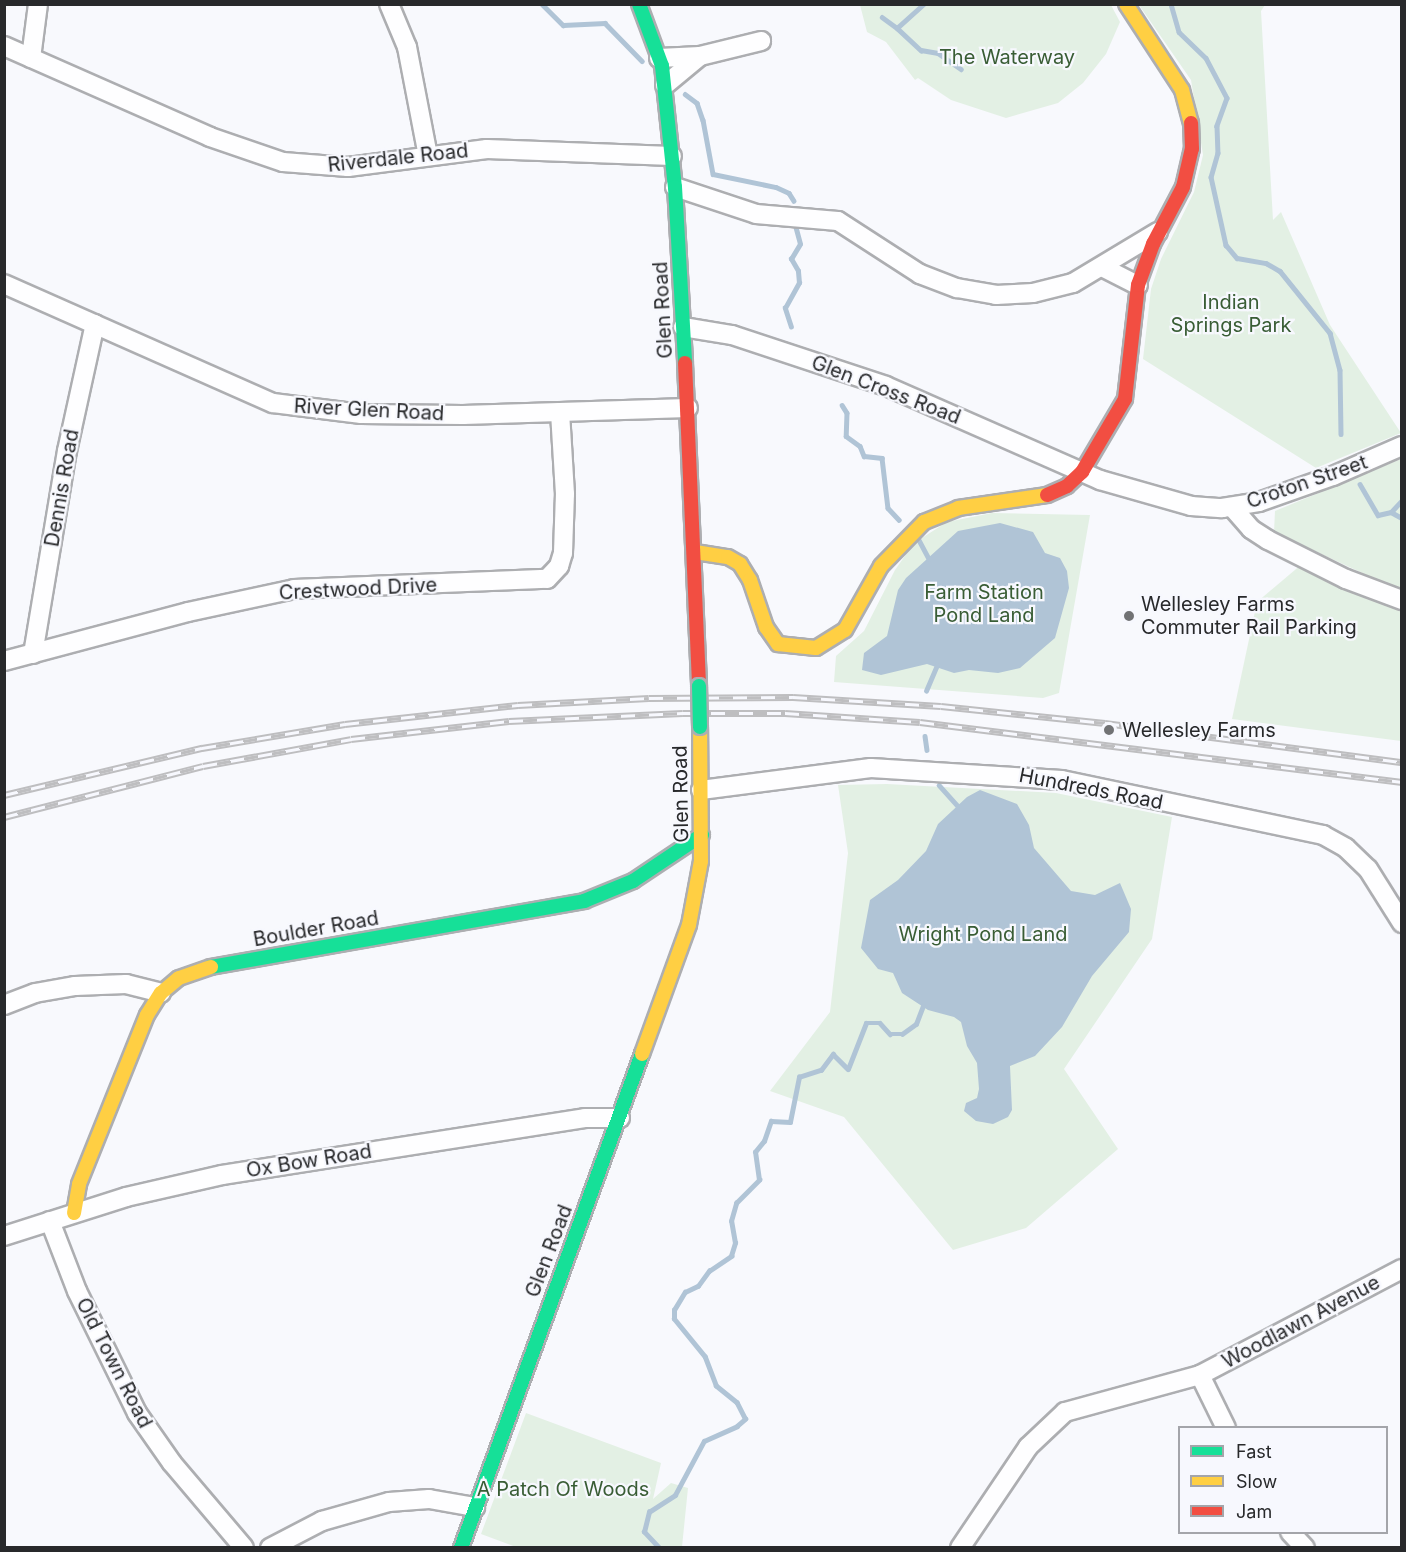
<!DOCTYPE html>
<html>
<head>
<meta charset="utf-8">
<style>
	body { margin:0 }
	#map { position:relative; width:1406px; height:1552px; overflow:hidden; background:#f8f9fd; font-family:Inter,sans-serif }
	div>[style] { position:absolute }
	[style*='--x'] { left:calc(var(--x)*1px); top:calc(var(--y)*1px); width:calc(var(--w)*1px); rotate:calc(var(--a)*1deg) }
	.green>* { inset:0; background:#e3f0e4 }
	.water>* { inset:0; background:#b0c4d6 }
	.stream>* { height:4.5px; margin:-2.25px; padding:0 2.25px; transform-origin:2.25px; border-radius:2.25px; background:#b0c4d6 }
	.roads { filter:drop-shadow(2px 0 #adaeb1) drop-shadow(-2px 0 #adaeb1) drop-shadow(0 2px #adaeb1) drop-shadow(0 -2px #adaeb1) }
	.street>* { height:18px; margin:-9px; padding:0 9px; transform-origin:9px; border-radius:9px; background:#fefeff }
	.fast>* { height:14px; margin:-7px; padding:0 7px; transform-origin:7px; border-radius:7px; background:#16e098 }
	.slow>* { height:14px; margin:-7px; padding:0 7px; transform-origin:7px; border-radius:7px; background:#ffcf43 }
	.jam>* { height:14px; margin:-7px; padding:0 7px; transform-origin:7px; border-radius:7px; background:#f24e42 }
	.rail>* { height:7px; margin-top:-3.5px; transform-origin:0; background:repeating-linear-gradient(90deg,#f7f8fe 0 14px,#bebec0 0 28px); box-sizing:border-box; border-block:2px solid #bebec0 }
	.bridges { filter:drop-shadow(2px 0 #adaeb1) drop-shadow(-2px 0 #adaeb1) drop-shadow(0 2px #adaeb1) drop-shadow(0 -2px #adaeb1) }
	.fast-bridge>* { height:14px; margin:-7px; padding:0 7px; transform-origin:7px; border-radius:7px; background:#16e098 }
	.dots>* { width:16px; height:16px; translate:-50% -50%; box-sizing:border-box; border:3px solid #f7f8fe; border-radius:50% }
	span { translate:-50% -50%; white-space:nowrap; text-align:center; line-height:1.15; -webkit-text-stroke:4.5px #f7f8fe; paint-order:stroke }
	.park-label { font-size:20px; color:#395d35 }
	.street-label { font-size:20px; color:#28292b }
	.poi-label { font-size:20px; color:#28292b }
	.left { translate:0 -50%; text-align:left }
	.frame { position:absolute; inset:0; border:6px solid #28292b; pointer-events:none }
	.legend { position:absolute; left:1178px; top:1426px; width:210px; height:108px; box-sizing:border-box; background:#f7f8fe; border:2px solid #a4a5aa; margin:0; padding:8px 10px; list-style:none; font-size:18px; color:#28292b }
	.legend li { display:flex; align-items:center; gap:12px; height:30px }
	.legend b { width:30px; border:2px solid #a4a5aa }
</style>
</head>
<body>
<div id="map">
	<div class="green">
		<i style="clip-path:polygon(860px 5px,1111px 5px,1120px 22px,1106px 54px,1083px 83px,1058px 103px,1006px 118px,951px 100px,918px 78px,915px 80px,886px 42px,867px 32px)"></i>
		<i style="clip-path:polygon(1139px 5px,1265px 5px,1261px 11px,1273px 220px,1281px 212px,1330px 325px,1401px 433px,1316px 468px,1143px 359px,1151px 289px,1161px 259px,1194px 192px,1203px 155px,1191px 80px)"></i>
		<i style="clip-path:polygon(1401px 459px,1401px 591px,1274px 532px,1275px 511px)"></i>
		<i style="clip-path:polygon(992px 513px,1090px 515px,1059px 693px,1043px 698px,834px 682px,836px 656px,864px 631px,895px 570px,914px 543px,947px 522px)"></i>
		<i style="clip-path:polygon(1302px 564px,1401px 610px,1401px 741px,1232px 719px,1257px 602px)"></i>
		<i style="clip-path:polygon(887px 784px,1056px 793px,1172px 817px,1152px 939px,1064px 1069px,1118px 1149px,1026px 1228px,953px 1250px,844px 1117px,770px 1091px,830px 1012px,848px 853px,838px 785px)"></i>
		<i style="clip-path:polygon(526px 1413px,661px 1463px,653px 1499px,671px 1483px,688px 1488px,682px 1547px,516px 1547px,481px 1534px)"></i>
	</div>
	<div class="water">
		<i style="clip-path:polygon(1000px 523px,1033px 532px,1045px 553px,1060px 558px,1067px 571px,1069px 588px,1055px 638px,1020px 668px,998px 673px,969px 670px,954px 673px,927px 664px,881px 675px,862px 670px,864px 653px,887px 636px,898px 590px,906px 578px,958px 531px)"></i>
		<i style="clip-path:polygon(980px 790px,1017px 804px,1029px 825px,1034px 848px,1071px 891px,1095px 895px,1120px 883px,1131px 909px,1129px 932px,1092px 976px,1062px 1027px,1035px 1056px,1010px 1066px,1012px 1110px,1008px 1117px,993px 1124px,976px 1121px,964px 1111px,966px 1103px,977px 1098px,979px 1089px,977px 1063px,967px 1046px,961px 1022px,954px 1017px,928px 1010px,902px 993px,893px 973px,878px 969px,861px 948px,870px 900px,898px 880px,926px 851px,938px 824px,967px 797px)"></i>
	</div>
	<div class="stream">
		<i style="--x:542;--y:4;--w:30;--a:45"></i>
		<i style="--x:563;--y:25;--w:42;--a:-2.7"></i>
		<i style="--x:605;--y:23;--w:53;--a:45.8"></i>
		<i style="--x:1171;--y:4;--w:29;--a:74"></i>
		<i style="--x:1179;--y:32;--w:37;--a:44"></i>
		<i style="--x:1206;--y:58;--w:45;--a:62.3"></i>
		<i style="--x:1227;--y:98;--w:30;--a:110"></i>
		<i style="--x:1217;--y:126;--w:27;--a:88"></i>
		<i style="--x:1218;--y:153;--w:25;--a:106"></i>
		<i style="--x:1211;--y:177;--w:70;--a:77.6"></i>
		<i style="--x:1226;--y:245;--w:17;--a:50"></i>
		<i style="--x:1237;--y:258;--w:29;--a:10"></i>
		<i style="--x:1266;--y:263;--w:16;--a:30"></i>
		<i style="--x:1280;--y:271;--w:80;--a:51.1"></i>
		<i style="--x:1330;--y:333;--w:38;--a:75"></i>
		<i style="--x:1340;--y:370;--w:64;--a:89.1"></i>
		<i style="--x:882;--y:17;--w:19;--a:36"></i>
		<i style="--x:897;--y:28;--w:36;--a:-42"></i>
		<i style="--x:897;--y:28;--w:33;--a:43"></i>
		<i style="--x:921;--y:50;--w:17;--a:10"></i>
		<i style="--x:938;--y:53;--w:28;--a:35"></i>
		<i style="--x:685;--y:94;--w:15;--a:37"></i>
		<i style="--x:697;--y:103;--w:18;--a:71"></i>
		<i style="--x:703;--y:120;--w:55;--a:79.5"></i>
		<i style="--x:713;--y:174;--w:64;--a:11.7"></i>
		<i style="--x:776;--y:187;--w:14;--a:25"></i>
		<i style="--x:789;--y:193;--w:9;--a:58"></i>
		<i style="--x:791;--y:327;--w:20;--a:-108"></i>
		<i style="--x:785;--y:308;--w:29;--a:-61"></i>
		<i style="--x:799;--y:283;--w:12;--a:-95"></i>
		<i style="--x:798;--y:271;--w:14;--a:-120"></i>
		<i style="--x:791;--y:259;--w:17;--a:-59"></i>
		<i style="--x:800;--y:244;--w:16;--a:-105"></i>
		<i style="--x:842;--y:405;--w:9;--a:58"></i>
		<i style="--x:847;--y:413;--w:23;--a:92"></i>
		<i style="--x:846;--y:436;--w:17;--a:36"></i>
		<i style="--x:860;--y:446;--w:11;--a:68"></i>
		<i style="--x:864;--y:456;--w:18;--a:6"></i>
		<i style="--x:882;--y:458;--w:50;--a:83.2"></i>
		<i style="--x:888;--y:508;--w:16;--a:47"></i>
		<i style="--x:1360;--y:484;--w:36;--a:60"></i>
		<i style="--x:1378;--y:515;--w:13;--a:-13"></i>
		<i style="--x:1391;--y:512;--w:13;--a:29"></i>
		<i style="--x:1391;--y:512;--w:16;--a:-47"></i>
		<i style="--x:919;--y:540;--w:21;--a:62"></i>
		<i style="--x:926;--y:691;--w:28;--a:-67"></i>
		<i style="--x:925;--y:736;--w:14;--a:82"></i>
		<i style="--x:939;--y:785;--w:28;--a:48"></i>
		<i style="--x:659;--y:1548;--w:22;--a:-133"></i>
		<i style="--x:644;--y:1532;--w:21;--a:-76"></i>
		<i style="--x:649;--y:1512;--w:31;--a:-33"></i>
		<i style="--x:675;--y:1495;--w:61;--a:-61.8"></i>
		<i style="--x:704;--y:1441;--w:36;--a:-24"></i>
		<i style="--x:737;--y:1426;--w:11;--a:-41"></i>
		<i style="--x:745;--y:1419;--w:18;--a:-117"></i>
		<i style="--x:737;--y:1403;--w:27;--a:-141"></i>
		<i style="--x:716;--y:1386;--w:31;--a:-111"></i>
		<i style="--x:705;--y:1357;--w:49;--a:-129.2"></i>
		<i style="--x:674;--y:1319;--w:9;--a:-90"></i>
		<i style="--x:674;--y:1310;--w:21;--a:-59"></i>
		<i style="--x:685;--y:1292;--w:14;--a:-25"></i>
		<i style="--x:698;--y:1286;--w:19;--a:-54"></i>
		<i style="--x:709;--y:1271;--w:27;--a:-34"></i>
		<i style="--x:731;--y:1256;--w:14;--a:-73"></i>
		<i style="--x:735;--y:1243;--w:22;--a:-100"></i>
		<i style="--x:731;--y:1221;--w:19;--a:-74"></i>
		<i style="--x:736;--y:1203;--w:33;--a:-45"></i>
		<i style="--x:759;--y:1180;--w:28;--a:-98"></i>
		<i style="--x:755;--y:1152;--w:14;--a:-51"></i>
		<i style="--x:764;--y:1141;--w:21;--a:-71"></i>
		<i style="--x:771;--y:1121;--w:19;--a:3"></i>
		<i style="--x:790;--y:1122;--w:46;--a:-78.7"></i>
		<i style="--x:799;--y:1077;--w:23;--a:-18"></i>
		<i style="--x:821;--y:1070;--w:20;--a:-53"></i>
		<i style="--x:833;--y:1054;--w:21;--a:45"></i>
		<i style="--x:848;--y:1069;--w:49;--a:-68.6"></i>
		<i style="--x:866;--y:1023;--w:14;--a:0"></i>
		<i style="--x:880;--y:1023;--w:15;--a:48"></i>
		<i style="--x:890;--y:1034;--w:12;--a:0"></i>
		<i style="--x:902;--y:1034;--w:17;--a:-36"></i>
		<i style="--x:916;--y:1024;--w:19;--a:-69"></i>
	</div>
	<div class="roads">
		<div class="street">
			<i style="--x:389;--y:4;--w:47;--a:67.3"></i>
			<i style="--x:407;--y:47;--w:111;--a:79.1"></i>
			<i style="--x:4;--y:46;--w:225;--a:23.8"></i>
			<i style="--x:210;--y:137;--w:77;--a:18.9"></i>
			<i style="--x:283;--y:162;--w:65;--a:4.4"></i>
			<i style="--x:348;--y:167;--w:140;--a:-7.4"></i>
			<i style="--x:487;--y:149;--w:185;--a:2.2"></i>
			<i style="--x:31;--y:58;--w:54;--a:-82.6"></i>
			<i style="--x:659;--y:58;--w:41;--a:-2.8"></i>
			<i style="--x:700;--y:56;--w:63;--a:-13.8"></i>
			<i style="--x:665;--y:85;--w:45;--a:-39.6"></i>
			<i style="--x:675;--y:187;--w:85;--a:18.4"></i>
			<i style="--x:756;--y:214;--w:82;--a:4.9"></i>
			<i style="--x:838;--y:221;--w:98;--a:32.9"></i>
			<i style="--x:920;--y:274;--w:40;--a:21"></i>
			<i style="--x:957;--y:288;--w:40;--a:10"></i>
			<i style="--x:996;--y:295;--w:37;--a:-3"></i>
			<i style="--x:1033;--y:293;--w:41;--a:-14"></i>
			<i style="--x:1073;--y:283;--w:99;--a:-31"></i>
			<i style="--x:1104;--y:268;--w:38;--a:27"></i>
			<i style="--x:4;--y:284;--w:294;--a:23.9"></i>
			<i style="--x:273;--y:403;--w:89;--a:7.1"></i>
			<i style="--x:361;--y:414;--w:102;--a:0.6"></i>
			<i style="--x:463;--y:415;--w:225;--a:-1.8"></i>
			<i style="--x:683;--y:327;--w:50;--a:9.3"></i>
			<i style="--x:732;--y:335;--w:162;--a:18.3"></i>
			<i style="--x:886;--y:386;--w:234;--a:23.7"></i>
			<i style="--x:1100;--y:480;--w:95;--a:15.9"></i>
			<i style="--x:1191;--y:506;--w:31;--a:4"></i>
			<i style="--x:1222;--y:508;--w:37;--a:-9"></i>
			<i style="--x:1259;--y:502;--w:78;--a:-19.4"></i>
			<i style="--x:1333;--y:476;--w:75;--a:-23.5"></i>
			<i style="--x:1232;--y:507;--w:29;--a:49"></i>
			<i style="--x:1251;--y:529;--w:20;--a:33"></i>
			<i style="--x:1268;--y:540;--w:87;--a:26.6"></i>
			<i style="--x:1346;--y:579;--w:60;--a:20.6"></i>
			<i style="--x:33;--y:654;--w:206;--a:-80.5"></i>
			<i style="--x:67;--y:451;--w:130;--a:-77.6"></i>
			<i style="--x:4;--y:661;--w:190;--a:-14.9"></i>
			<i style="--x:188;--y:612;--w:108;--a:-12.2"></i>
			<i style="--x:294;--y:589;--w:253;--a:-2.3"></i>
			<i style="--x:547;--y:579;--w:18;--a:-47"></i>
			<i style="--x:559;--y:566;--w:14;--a:-73"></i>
			<i style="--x:563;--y:553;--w:59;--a:-88.1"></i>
			<i style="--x:565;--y:494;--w:82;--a:-93.5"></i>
			<i style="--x:701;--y:790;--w:171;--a:-7.4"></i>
			<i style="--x:871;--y:768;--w:191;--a:3.6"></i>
			<i style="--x:1062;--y:780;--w:267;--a:11.9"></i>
			<i style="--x:1323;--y:835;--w:26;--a:29"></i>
			<i style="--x:1346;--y:848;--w:30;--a:44"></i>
			<i style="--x:1368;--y:869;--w:64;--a:57.8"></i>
			<i style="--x:4;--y:1005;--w:33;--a:-21"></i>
			<i style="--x:35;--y:993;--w:41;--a:-9.9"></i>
			<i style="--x:75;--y:986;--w:51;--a:-2.2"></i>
			<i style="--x:126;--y:984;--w:36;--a:14"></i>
			<i style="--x:50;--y:1221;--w:75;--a:68.9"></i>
			<i style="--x:77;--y:1291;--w:136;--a:63.8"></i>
			<i style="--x:137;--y:1413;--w:61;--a:55"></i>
			<i style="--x:172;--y:1463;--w:111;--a:49.7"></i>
			<i style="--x:4;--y:1236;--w:128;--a:-17.7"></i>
			<i style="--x:126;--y:1197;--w:98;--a:-12.9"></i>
			<i style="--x:222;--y:1175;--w:367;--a:-8.9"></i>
			<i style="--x:585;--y:1118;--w:35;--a:0"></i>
			<i style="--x:1200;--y:1375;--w:59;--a:63.9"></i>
			<i style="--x:1290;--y:1532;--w:22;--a:47"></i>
			<i style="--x:270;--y:1548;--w:59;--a:-27.4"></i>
			<i style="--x:322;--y:1521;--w:70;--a:-15.8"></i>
			<i style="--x:389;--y:1502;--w:40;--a:-4.3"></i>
			<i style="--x:429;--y:1499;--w:47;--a:9.9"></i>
			<i style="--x:960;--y:1548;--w:122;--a:-56"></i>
			<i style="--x:1028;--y:1447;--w:51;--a:-43.4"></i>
			<i style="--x:1065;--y:1412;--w:140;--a:-15.3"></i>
			<i style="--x:1200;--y:1375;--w:228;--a:-27.7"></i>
		</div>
		<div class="fast">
			<i style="--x:639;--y:4;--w:66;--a:69.6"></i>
			<i style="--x:662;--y:66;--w:122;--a:83.9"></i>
			<i style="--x:675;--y:187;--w:176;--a:86.7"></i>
			<i style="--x:211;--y:967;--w:379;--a:-10"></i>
			<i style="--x:584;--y:901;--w:53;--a:-22.2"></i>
			<i style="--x:633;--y:881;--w:83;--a:-33.7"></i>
			<i style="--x:461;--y:1548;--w:526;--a:-69.88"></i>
		</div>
		<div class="slow">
			<i style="--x:1126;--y:4;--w:103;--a:56.9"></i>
			<i style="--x:1182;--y:90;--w:34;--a:75"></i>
			<i style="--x:695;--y:552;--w:33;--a:9"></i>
			<i style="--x:728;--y:557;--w:14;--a:30"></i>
			<i style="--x:740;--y:564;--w:19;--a:58"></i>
			<i style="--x:750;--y:580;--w:50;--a:71.2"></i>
			<i style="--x:766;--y:627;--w:21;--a:55"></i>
			<i style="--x:778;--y:644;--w:38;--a:6"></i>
			<i style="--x:816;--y:648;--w:34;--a:-32"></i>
			<i style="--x:845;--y:630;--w:73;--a:-60.6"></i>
			<i style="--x:881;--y:566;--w:62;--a:-45.7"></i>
			<i style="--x:924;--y:522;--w:37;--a:-22"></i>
			<i style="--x:958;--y:508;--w:90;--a:-8.3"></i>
			<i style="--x:642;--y:1054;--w:137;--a:-70"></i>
			<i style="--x:689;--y:925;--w:65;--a:-79.4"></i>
			<i style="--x:701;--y:861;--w:134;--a:-90.4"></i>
			<i style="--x:74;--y:1213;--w:29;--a:-80"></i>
			<i style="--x:79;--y:1184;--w:182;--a:-68.1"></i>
			<i style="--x:147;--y:1015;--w:26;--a:-58"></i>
			<i style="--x:161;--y:993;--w:23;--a:-40"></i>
			<i style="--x:179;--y:978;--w:34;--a:-19"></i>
		</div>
		<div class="jam">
			<i style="--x:685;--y:363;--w:323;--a:87.5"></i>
			<i style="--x:1047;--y:495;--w:22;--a:-24"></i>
			<i style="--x:1067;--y:486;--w:21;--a:-43"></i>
			<i style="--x:1082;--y:472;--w:85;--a:-59.5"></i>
			<i style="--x:1125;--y:399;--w:115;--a:-83.5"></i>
			<i style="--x:1138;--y:285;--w:44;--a:-69.9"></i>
			<i style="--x:1153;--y:244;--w:64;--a:-62.2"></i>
			<i style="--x:1183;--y:187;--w:39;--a:-77"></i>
			<i style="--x:1192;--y:149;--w:26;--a:-92"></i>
		</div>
	</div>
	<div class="rail">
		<i style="--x:4;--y:795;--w:204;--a:-13.4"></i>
		<i style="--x:202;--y:748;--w:145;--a:-9.5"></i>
		<i style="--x:345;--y:724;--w:174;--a:-6.3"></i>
		<i style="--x:518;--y:705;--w:131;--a:-3.1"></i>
		<i style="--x:649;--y:698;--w:144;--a:-0.4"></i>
		<i style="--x:793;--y:697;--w:148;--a:3.5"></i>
		<i style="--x:941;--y:706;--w:165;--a:5.9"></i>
		<i style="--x:1105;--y:723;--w:300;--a:7.5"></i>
		<i style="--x:4;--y:817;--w:205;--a:-14.4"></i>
		<i style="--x:203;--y:766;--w:150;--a:-10.3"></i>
		<i style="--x:351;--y:739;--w:159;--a:-6.5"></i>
		<i style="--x:509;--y:721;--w:174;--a:-2.6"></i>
		<i style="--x:683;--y:713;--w:102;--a:0"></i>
		<i style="--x:785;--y:713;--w:135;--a:3.8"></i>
		<i style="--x:920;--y:722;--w:486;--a:7.1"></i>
	</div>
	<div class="bridges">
		<div class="fast-bridge">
			<i style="--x:699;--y:686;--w:41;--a:88.6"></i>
		</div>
	</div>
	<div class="dots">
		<i style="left:1129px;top:616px;background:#717274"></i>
		<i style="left:1109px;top:730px;background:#717274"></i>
	</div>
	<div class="park-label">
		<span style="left:1007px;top:57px">The Waterway</span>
		<span style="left:1231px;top:314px">Indian<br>Springs Park</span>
		<span style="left:984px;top:604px">Farm Station<br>Pond Land</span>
		<span style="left:983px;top:934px">Wright Pond Land</span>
		<span style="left:563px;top:1489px">A Patch Of Woods</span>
	</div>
	<div class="street-label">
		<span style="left:398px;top:158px;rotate:-6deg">Riverdale Road</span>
		<span style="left:663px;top:310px;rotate:-93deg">Glen Road</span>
		<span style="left:886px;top:390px;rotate:21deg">Glen Cross Road</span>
		<span style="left:369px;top:410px;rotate:3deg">River Glen Road</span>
		<span style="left:1307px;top:482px;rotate:-19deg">Croton Street</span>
		<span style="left:62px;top:488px;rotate:-80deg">Dennis Road</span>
		<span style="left:358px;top:589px;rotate:-3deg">Crestwood Drive</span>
		<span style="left:1091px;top:789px;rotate:11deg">Hundreds Road</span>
		<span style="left:681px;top:794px;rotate:-91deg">Glen Road</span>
		<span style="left:316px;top:929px;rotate:-10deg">Boulder Road</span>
		<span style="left:309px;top:1161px;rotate:-9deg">Ox Bow Road</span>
		<span style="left:549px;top:1251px;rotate:-69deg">Glen Road</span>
		<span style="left:1301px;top:1322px;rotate:-28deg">Woodlawn Avenue</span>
		<span style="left:114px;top:1363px;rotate:63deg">Old Town Road</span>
	</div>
	<div class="poi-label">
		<span class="left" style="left:1141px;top:616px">Wellesley Farms<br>Commuter Rail Parking</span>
		<span class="left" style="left:1122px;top:730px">Wellesley Farms</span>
	</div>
	<div class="frame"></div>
	<ul class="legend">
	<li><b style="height:8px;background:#16e098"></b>Fast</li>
	<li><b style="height:8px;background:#ffcf43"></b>Slow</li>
	<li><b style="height:8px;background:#f24e42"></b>Jam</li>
	</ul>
</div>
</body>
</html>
